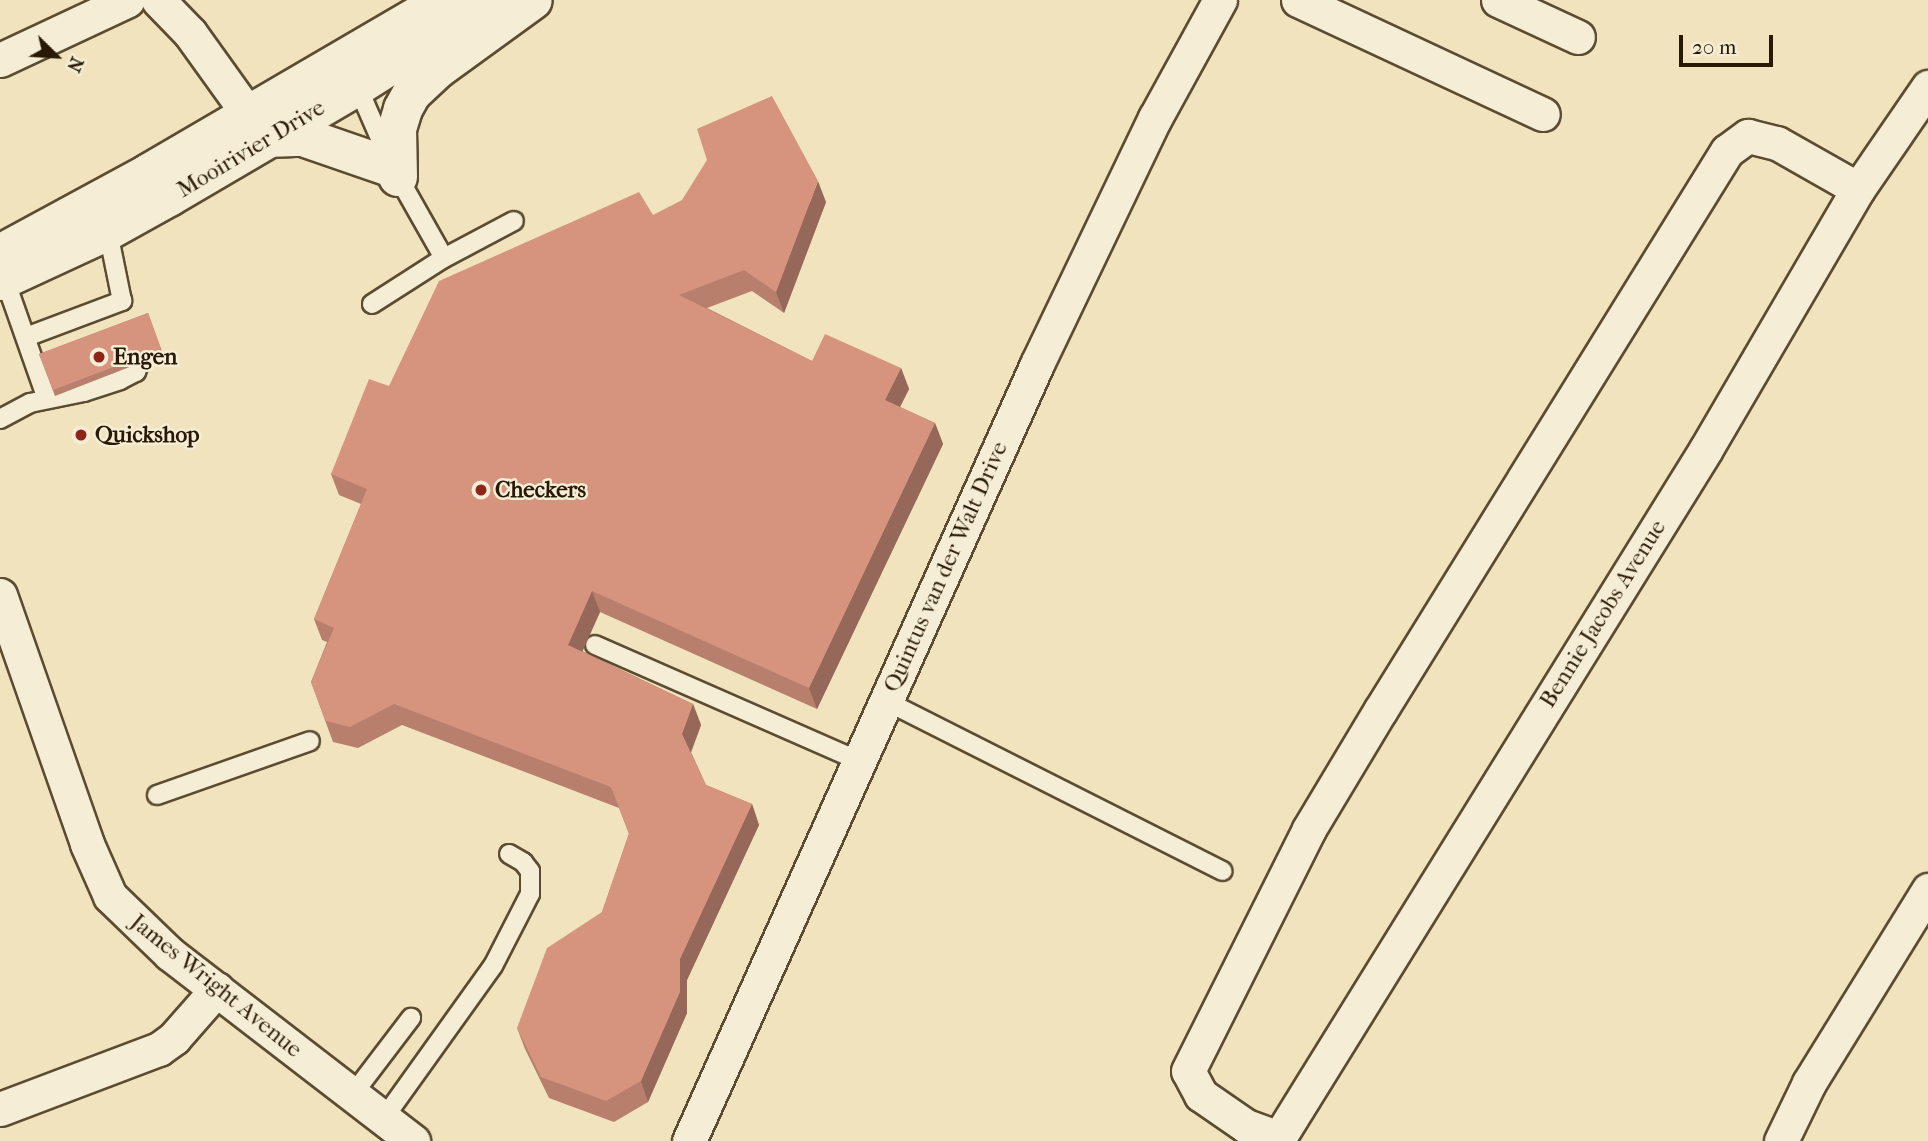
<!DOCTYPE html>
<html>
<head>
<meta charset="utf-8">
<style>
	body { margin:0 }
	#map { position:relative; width:1928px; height:1141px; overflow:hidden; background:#f0e3be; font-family:"IM FELL French Canon",serif }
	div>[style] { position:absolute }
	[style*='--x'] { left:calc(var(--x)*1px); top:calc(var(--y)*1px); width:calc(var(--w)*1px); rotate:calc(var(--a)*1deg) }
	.roads { filter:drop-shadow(2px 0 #5b4c31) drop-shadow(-2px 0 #5b4c31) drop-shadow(0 2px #5b4c31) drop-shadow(0 -2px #5b4c31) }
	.service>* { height:18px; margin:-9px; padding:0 9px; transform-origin:9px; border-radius:9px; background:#f5edd5 }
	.minor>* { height:33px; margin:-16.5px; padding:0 16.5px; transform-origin:16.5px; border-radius:16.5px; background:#f5edd5 }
	.tertiary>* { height:38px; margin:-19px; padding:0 19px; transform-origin:19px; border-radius:19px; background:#f5edd5 }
	.wall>* { inset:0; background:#b87f6d }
	.shaded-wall>* { inset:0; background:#966859 }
	.building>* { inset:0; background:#d6947f }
	.dots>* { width:19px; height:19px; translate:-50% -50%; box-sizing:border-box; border:4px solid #f5edd5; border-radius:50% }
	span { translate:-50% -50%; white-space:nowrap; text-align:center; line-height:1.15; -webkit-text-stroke:5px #f5edd5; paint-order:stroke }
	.street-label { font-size:23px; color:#291902 }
	.poi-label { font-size:23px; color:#291902; font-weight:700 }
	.left { translate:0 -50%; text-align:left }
	.north { position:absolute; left:21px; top:21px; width:70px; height:70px; -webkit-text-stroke:5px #f5edd5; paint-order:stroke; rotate:114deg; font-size:19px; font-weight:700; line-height:28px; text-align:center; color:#291902 }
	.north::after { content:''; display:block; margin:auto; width:24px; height:32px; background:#291902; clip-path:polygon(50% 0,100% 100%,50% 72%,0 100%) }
	.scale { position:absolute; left:1679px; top:35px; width:94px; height:32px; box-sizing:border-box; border:4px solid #291902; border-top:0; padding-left:9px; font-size:21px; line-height:24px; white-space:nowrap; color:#291902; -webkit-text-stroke:5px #f5edd5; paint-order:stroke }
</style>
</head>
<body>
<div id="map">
	<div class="roads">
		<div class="service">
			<i style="--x:356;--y:83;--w:93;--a:66.5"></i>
			<i style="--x:393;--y:168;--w:103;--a:60.5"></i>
			<i style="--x:4;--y:277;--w:129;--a:70.6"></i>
			<i style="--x:372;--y:304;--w:85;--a:-32.6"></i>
			<i style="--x:444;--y:258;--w:79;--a:-27.9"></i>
			<i style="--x:26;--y:337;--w:103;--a:-20.6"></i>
			<i style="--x:122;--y:301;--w:76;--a:-101.5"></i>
			<i style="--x:0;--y:419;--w:34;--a:-28"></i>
			<i style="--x:30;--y:403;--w:55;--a:-11.5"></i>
			<i style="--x:84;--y:392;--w:38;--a:-18"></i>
			<i style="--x:120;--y:380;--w:18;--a:-27"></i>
			<i style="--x:136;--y:372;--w:9;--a:-69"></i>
			<i style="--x:595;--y:645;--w:288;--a:23.7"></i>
			<i style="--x:886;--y:701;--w:377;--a:26.8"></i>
			<i style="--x:157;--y:795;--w:162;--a:-19.4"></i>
			<i style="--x:353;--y:1094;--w:96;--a:-52.7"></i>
			<i style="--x:384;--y:1118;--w:187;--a:-54.4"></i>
			<i style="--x:493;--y:966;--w:81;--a:-62.8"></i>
			<i style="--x:530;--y:894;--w:23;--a:-90"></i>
			<i style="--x:530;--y:871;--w:11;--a:-128"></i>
			<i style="--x:523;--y:862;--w:16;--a:-150"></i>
		</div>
		<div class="minor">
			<i style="--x:158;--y:0;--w:46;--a:45.9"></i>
			<i style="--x:190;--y:33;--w:101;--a:54.3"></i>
			<i style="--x:1298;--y:0;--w:270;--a:25"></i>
			<i style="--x:1498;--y:0;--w:88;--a:24.8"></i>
			<i style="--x:0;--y:60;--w:141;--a:-25.1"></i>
			<i style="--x:0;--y:595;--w:264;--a:70.7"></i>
			<i style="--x:87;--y:844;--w:57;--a:66.1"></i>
			<i style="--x:110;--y:896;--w:83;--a:44"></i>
			<i style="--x:170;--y:954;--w:307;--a:37.6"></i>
			<i style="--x:0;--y:1109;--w:170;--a:-20.7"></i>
			<i style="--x:159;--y:1049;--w:19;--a:-36"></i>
			<i style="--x:174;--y:1038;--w:65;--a:-48.7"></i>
			<i style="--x:1279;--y:1138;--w:35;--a:-160"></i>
			<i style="--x:1246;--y:1126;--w:55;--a:-145.4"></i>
			<i style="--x:1201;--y:1095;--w:27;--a:-118"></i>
			<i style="--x:1188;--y:1071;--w:271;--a:-63.4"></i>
			<i style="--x:1309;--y:829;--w:138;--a:-59"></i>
			<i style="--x:1380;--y:711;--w:659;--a:-58.22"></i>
			<i style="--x:1727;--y:151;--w:26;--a:-36"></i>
			<i style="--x:1748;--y:136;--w:30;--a:14"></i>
			<i style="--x:1777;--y:143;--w:93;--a:29.6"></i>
			<i style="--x:689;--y:1141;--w:851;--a:-65.87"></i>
			<i style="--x:1037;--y:364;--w:273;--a:-64.4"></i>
			<i style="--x:1155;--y:118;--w:135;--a:-61.2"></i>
			<i style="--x:1277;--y:1141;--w:814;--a:-58.2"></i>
			<i style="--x:1706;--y:449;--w:301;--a:-59.7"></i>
			<i style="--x:1858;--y:189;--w:124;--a:-55.5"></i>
			<i style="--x:1781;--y:1141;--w:64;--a:-64.2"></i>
			<i style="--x:1809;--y:1083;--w:227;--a:-58.3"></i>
		</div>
		<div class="tertiary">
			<i style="--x:266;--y:138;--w:37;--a:-2"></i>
			<i style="--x:303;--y:137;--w:95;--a:19"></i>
			<i style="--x:398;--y:177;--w:48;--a:-91.2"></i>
			<i style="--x:397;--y:129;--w:21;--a:-73"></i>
			<i style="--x:403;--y:109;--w:18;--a:-61"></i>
			<i style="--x:412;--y:93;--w:35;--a:-43"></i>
			<i style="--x:438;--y:69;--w:117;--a:-36"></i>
			<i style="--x:0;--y:254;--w:170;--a:-28.5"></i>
			<i style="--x:149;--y:173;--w:343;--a:-30.3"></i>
			<i style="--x:0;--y:281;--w:119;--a:-24.8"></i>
			<i style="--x:108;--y:231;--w:70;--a:-29.1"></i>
			<i style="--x:169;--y:197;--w:219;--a:-30.4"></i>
			<i style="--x:358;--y:86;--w:160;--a:-32.5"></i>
		</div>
	</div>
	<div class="wall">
		<i style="clip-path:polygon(826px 202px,784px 313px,752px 291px,707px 308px,812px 361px,901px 368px,909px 389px,900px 407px,935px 423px,943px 444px,817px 709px,600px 612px,582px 651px,693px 704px,701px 725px,691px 752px,706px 785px,752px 804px,759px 825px,687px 980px,687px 1013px,648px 1102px,614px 1122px,549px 1098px,525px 1049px,517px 1028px,602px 912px,629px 834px,619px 808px,402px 725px,358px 748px,333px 742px,311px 682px,327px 642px,322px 640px,314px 619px,361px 504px,339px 495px,331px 474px,389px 386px,653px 215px)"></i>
		<i style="clip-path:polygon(148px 313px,163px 354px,55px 396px,39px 354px)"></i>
	</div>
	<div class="shaded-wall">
		<i style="clip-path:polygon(818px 181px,826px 202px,784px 313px,776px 292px)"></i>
		<i style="clip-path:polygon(901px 368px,909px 389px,893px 421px,885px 400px)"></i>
		<i style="clip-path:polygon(935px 423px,943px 444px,817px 709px,809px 688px)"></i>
		<i style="clip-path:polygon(592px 591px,600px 612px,576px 666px,568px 645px)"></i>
		<i style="clip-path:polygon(693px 704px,701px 725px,690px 755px,682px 734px)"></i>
		<i style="clip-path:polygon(752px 804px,759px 825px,687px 980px,687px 1013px,648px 1102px,641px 1081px,680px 959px)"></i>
	</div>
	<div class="building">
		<i style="clip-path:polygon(772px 96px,818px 181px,776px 292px,744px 270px,679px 295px,812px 361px,825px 334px,901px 368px,885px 400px,935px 423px,809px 688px,592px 591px,568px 645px,693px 704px,682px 734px,706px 785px,752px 804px,680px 959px,680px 992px,641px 1081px,606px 1101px,541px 1077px,517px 1028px,547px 948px,602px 912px,629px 833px,611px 787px,394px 704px,350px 727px,326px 721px,311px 682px,334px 628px,314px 619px,367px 489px,331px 474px,369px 379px,389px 386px,439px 281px,639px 192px,653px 215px,682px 200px,707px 160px,697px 129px)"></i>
		<i style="clip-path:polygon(148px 313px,161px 349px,53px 390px,39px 354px)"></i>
	</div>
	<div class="dots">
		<i style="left:99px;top:357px;background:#8f2418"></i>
		<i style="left:81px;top:435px;background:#8f2418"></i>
		<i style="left:481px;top:490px;background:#8f2418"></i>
	</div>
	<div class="street-label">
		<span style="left:251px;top:149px;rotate:-31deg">Mooirivier Drive</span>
		<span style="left:946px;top:567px;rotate:-66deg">Quintus van der Walt Drive</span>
		<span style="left:1603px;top:614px;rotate:-58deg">Bennie Jacobs Avenue</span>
		<span style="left:216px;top:986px;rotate:39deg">James Wright Avenue</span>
	</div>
	<div class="poi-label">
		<span class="left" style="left:113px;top:357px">Engen</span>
		<span class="left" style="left:95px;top:435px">Quickshop</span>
		<span class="left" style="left:495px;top:490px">Checkers</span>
	</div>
	<div class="north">N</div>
	<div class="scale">20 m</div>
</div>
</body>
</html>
